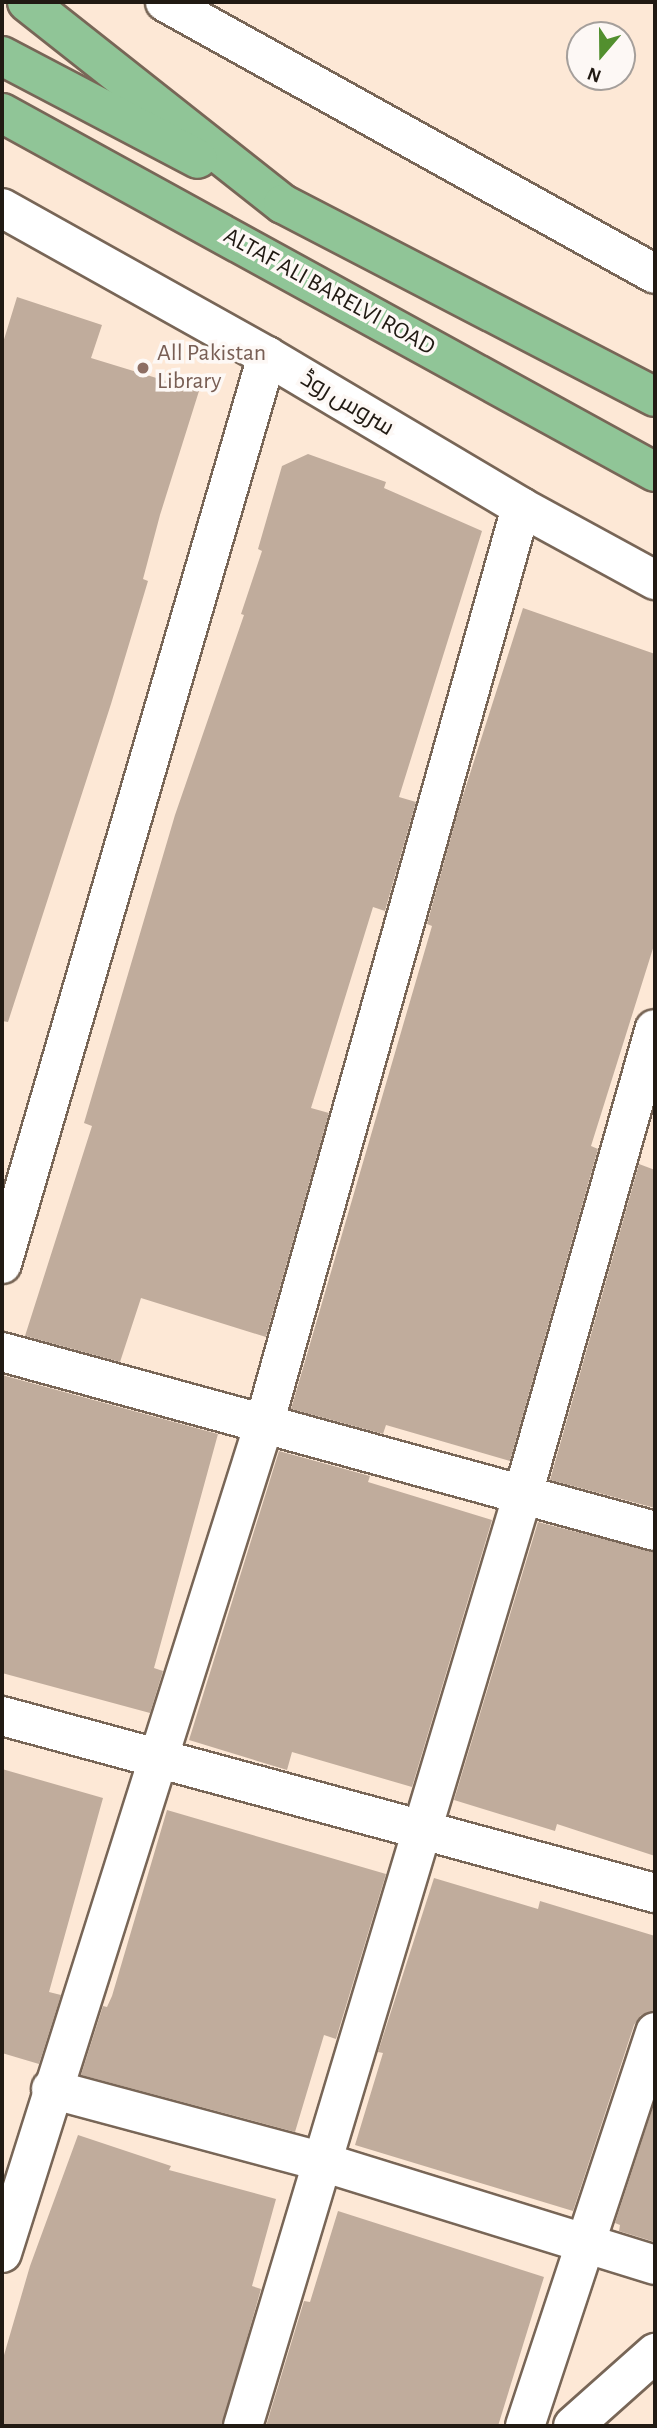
<!DOCTYPE html>
<html>
<head>
<meta charset="utf-8">
<style>
	body { margin:0 }
	#map { position:relative; width:657px; height:2428px; overflow:hidden; background:#fde8d6; font-family:"Alegreya Sans",Cairo,sans-serif }
	div>[style] { position:absolute }
	[style*='--x'] { left:calc(var(--x)*1px); top:calc(var(--y)*1px); width:calc(var(--w)*1px); rotate:calc(var(--a)*1deg) }
	.building>* { inset:0; background:#c0ac9c }
	.roads { filter:drop-shadow(2px 0 #786657) drop-shadow(-2px 0 #786657) drop-shadow(0 2px #786657) drop-shadow(0 -2px #786657) }
	.minor>* { height:38px; margin:-19px; padding:0 19px; transform-origin:19px; border-radius:19px; background:#fff }
	.major>* { height:38px; margin:-19px; padding:0 19px; transform-origin:19px; border-radius:19px; background:#90c597 }
	.dots>* { width:19px; height:19px; translate:-50% -50%; box-sizing:border-box; border:4px solid #fdf8f5; border-radius:50% }
	span { translate:-50% -50%; white-space:nowrap; text-align:center; line-height:1.15; -webkit-text-stroke:7px #fdf8f5; paint-order:stroke }
	.street-label { font-size:24px; color:#211a13 }
	.education-label { font-size:24px; color:#785e54 }
	.left { translate:0 -50%; text-align:left }
	.frame { position:absolute; inset:0; border:4px solid #211a13; pointer-events:none }
	.north { position:absolute; left:566px; top:21px; width:70px; height:70px; box-sizing:border-box; background:#fdf8f5; border:2px solid #a59f9b; border-radius:50%; rotate:200deg; font-size:19px; font-weight:700; line-height:28px; text-align:center; color:#211a13 }
	.north::after { content:''; display:block; margin:auto; width:24px; height:32px; background:#528f2e; clip-path:polygon(50% 0,100% 100%,50% 72%,0 100%) }
</style>
</head>
<body>
<div id="map">
	<div class="building">
		<i style="clip-path:polygon(17px 297px,102px 325px,91px 358px,199px 391px,160px 515px,143px 579px,148px 581px,111px 704px,8px 1022px,2px 1021px,2px 346px)"></i>
		<i style="clip-path:polygon(308px 454px,386px 482px,384px 488px,482px 531px,399px 797px,416px 802px,385px 911px,373px 907px,311px 1108px,329px 1113px,266px 1337px,141px 1298px,120px 1362px,25px 1336px,92px 1126px,84px 1123px,175px 815px,244px 615px,241px 614px,262px 551px,258px 549px,282px 466px)"></i>
		<i style="clip-path:polygon(523px 608px,655px 654px,655px 942px,591px 1146px,598px 1149px,510px 1461px,386px 1425px,383px 1434px,291px 1409px,432px 926px,427px 924px,459px 808px)"></i>
		<i style="clip-path:polygon(639px 1164px,655px 1170px,655px 1508px,550px 1480px)"></i>
		<i style="clip-path:polygon(2px 1375px,218px 1434px,154px 1668px,163px 1671px,150px 1713px,2px 1673px)"></i>
		<i style="clip-path:polygon(279px 1451px,370px 1476px,368px 1482px,492px 1520px,412px 1787px,292px 1752px,287px 1770px,189px 1740px)"></i>
		<i style="clip-path:polygon(538px 1522px,655px 1552px,655px 1856px,557px 1824px,555px 1831px,454px 1800px)"></i>
		<i style="clip-path:polygon(2px 1769px,103px 1798px,49px 1992px,61px 1995px,39px 2064px,2px 2053px)"></i>
		<i style="clip-path:polygon(167px 1810px,386px 1874px,336px 2039px,324px 2035px,295px 2132px,81px 2075px,103px 2006px,107px 2007px,112px 1996px)"></i>
		<i style="clip-path:polygon(434px 1878px,538px 1909px,540px 1901px,655px 1936px,655px 2011px,641px 2015px,634px 2025px,573px 2211px,355px 2145px,383px 2053px,378px 2052px)"></i>
		<i style="clip-path:polygon(655px 2101px,655px 2242px,619px 2231px,620px 2225px,615px 2223px)"></i>
		<i style="clip-path:polygon(78px 2135px,171px 2166px,169px 2170px,276px 2199px,252px 2286px,261px 2289px,222px 2426px,2px 2426px,2px 2362px,30px 2266px)"></i>
		<i style="clip-path:polygon(338px 2211px,544px 2277px,498px 2426px,266px 2426px,304px 2301px,310px 2302px)"></i>
	</div>
	<div class="roads">
		<div class="minor">
			<i style="--x:165;--y:2;--w:560;--a:29.03"></i>
			<i style="--x:2;--y:208;--w:304;--a:29.2"></i>
			<i style="--x:267;--y:356;--w:295;--a:30.7"></i>
			<i style="--x:521;--y:507;--w:153;--a:28.6"></i>
			<i style="--x:2;--y:1264;--w:946;--a:-73.73"></i>
			<i style="--x:2;--y:1352;--w:677;--a:15.33"></i>
			<i style="--x:2;--y:1716;--w:677;--a:15.17"></i>
			<i style="--x:51;--y:2089;--w:278;--a:15"></i>
			<i style="--x:319;--y:2161;--w:352;--a:17.2"></i>
			<i style="--x:2;--y:2253;--w:873;--a:-72.46"></i>
			<i style="--x:265;--y:1421;--w:949;--a:-74.35"></i>
			<i style="--x:243;--y:2426;--w:973;--a:-73.28"></i>
			<i style="--x:523;--y:1494;--w:483;--a:-74.2"></i>
			<i style="--x:525;--y:2426;--w:415;--a:-71.7"></i>
			<i style="--x:573;--y:2426;--w:110;--a:-41.7"></i>
		</div>
		<div class="major">
			<i style="--x:27;--y:2;--w:326;--a:38.3"></i>
			<i style="--x:283;--y:204;--w:419;--a:27.4"></i>
			<i style="--x:2;--y:56;--w:221;--a:27.7"></i>
			<i style="--x:2;--y:113;--w:745;--a:28.8"></i>
		</div>
	</div>
	<div class="dots">
		<i style="left:143px;top:368px;background:#8d6e63"></i>
	</div>
	<div class="street-label">
		<span style="left:329px;top:292px;rotate:29deg">ALTAF ALI BARELVI ROAD</span>
		<span style="left:347px;top:404px;rotate:31deg">سروس روڈ</span>
	</div>
	<div class="education-label">
		<span class="left" style="left:157px;top:368px">All Pakistan<br>Library</span>
	</div>
	<div class="frame"></div>
	<div class="north">N</div>
</div>
</body>
</html>
